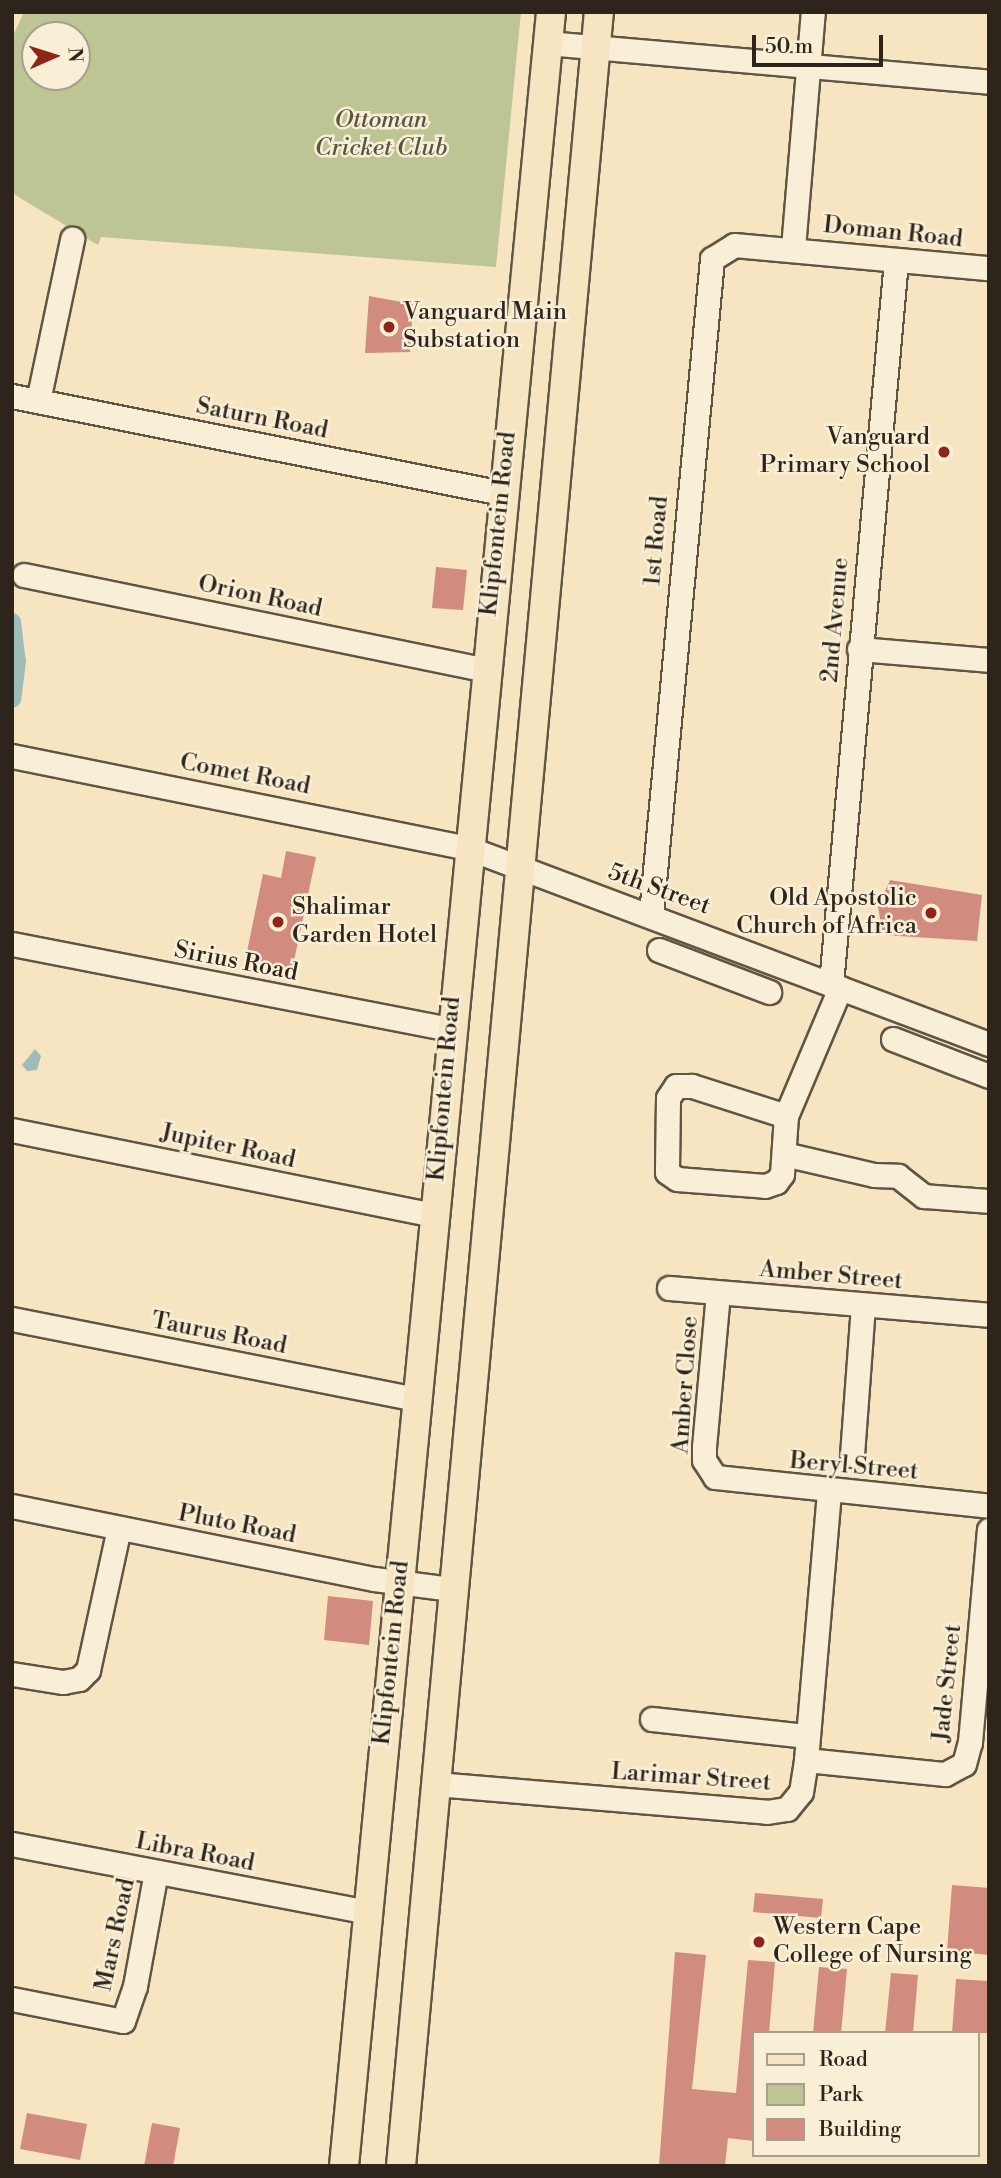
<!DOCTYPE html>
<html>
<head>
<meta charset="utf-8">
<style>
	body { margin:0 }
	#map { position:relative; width:1001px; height:2178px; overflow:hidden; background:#f6e5c0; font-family:"Libre Bodoni",serif }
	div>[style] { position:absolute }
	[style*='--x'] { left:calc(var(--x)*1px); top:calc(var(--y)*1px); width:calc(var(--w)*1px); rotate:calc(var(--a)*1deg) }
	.green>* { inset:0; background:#bcc593 }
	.water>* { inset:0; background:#9ebdb9 }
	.canal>* { height:18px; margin:-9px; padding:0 9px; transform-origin:9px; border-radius:9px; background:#9ebdb9 }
	.building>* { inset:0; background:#d28b7f }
	.roads { filter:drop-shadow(2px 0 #5f5545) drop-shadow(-2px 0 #5f5545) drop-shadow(0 2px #5f5545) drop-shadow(0 -2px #5f5545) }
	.minor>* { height:23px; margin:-11.5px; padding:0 11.5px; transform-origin:11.5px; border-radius:11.5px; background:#f9eed6 }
	.major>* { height:28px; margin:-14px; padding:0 14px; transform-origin:14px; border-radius:14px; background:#f6e5c0 }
	.dots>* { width:19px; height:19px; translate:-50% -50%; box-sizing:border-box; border:4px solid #f9eed6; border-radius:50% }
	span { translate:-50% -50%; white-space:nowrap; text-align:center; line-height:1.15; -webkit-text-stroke:5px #f9eed6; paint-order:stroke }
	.park-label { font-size:24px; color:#585540; font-style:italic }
	.street-label { font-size:24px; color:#2d251c }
	.poi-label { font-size:24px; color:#2d251c }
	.left { translate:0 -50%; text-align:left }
	.right { translate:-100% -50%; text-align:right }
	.frame { position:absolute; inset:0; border:14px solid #2d251c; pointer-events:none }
	.legend { position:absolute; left:752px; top:2031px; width:228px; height:126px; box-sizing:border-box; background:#f9eed6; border:2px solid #a79e8c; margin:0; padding:9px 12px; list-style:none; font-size:21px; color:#2d251c }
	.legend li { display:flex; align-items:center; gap:14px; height:35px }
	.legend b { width:35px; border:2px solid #a79e8c }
	.north { position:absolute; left:21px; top:21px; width:70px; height:70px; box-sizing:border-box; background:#f9eed6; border:2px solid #a79e8c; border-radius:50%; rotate:87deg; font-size:19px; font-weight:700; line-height:28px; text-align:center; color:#2d251c }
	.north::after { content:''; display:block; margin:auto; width:24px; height:32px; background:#8f2418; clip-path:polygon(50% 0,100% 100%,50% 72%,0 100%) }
	.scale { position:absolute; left:752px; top:35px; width:131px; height:32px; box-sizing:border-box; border:4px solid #2d251c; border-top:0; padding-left:9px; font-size:21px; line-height:24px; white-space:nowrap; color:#2d251c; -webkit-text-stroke:5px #f9eed6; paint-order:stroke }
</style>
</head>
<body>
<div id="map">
	<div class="green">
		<i style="clip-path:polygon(evenodd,24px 12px,521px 12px,496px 267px,101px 237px,98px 245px,12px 193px,12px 38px,24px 12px,35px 35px,77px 35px,77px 77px,35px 77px,35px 35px)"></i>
	</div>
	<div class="water">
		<i style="clip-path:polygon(35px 1049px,41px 1056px,37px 1070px,27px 1071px,22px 1065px)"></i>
	</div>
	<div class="canal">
		<i style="--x:12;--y:622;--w:39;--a:83"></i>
		<i style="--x:17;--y:661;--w:38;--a:97"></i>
	</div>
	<div class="building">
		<i style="clip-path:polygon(369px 296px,413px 304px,410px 352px,365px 353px)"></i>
		<i style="clip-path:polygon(436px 567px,467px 570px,463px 610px,432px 608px)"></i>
		<i style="clip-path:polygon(286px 851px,316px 857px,291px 975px,244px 966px,263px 874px,281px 878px)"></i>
		<i style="clip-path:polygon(890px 880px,982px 895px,977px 941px,883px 935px,878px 907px)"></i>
		<i style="clip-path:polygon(328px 1596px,373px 1601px,369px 1645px,324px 1640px)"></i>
		<i style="clip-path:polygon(952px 1885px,989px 1888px,989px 1955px,947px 1951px)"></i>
		<i style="clip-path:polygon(755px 1893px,823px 1899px,821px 1918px,753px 1912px)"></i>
		<i style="clip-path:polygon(675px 1952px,706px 1955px,692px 2089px,736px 2093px,748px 1960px,775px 1962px,769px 2033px,754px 2033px,754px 2141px,728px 2138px,725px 2166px,659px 2166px)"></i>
		<i style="clip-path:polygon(819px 1967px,847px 1969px,841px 2033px,813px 2033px)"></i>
		<i style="clip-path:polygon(891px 1973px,918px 1975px,913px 2033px,885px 2033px)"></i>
		<i style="clip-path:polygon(956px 1979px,989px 1981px,989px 2033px,952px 2033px)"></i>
		<i style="clip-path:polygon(27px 2113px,87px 2124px,80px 2160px,20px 2149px)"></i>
		<i style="clip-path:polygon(152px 2123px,180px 2128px,173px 2166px,144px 2166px)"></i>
	</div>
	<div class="roads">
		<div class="minor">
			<i style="--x:547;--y:43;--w:444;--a:5"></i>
			<i style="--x:793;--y:248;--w:237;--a:-85.2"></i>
			<i style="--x:12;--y:396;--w:500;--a:11.2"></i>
			<i style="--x:38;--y:401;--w:166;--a:-78.1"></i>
			<i style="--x:24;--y:575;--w:471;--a:11.6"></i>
			<i style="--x:859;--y:649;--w:130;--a:4.8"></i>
			<i style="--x:12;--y:756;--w:465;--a:11.4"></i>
			<i style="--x:468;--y:848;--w:557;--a:20.62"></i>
			<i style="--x:651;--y:914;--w:658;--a:-84.68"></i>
			<i style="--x:712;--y:259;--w:26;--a:-32"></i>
			<i style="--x:734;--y:245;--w:256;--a:5.2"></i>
			<i style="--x:12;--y:944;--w:446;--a:11"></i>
			<i style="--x:659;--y:950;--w:118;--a:20.9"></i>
			<i style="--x:831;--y:984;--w:727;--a:-84.87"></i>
			<i style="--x:893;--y:1039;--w:103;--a:21.1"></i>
			<i style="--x:786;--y:1116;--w:99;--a:-162.3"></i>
			<i style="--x:692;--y:1086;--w:16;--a:180"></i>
			<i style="--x:676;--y:1086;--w:14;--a:124"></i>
			<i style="--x:668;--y:1098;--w:74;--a:90.8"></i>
			<i style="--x:667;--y:1172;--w:12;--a:35"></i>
			<i style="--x:677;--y:1179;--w:88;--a:4.5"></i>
			<i style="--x:765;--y:1186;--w:12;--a:-20"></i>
			<i style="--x:776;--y:1182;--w:10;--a:-53"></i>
			<i style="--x:782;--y:1174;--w:58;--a:-86.1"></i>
			<i style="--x:786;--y:1116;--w:139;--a:-67.1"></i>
			<i style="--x:12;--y:1130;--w:429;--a:11.4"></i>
			<i style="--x:784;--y:1154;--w:92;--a:13.1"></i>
			<i style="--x:874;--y:1175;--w:24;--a:2"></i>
			<i style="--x:898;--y:1176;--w:33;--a:38"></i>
			<i style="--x:924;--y:1196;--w:65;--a:4.4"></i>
			<i style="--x:669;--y:1288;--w:321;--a:4.8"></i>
			<i style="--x:718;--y:1293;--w:155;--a:95.2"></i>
			<i style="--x:704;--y:1447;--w:13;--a:90"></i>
			<i style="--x:704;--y:1460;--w:20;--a:57"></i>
			<i style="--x:715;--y:1477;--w:276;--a:6"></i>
			<i style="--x:12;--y:1319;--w:412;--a:11.2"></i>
			<i style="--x:852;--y:1455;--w:149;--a:-85.8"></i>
			<i style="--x:12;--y:1506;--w:369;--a:11.4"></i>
			<i style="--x:374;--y:1579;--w:79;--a:7.3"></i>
			<i style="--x:12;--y:1674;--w:52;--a:8.9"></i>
			<i style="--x:63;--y:1682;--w:16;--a:-11"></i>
			<i style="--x:79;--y:1679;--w:13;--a:-45"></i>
			<i style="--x:88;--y:1670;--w:145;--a:-77.7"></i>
			<i style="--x:652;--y:1719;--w:156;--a:6.3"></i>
			<i style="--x:806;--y:1760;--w:140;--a:5.8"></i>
			<i style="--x:945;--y:1774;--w:21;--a:-28"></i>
			<i style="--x:964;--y:1764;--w:23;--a:-75"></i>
			<i style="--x:970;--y:1742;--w:213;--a:-84.9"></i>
			<i style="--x:436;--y:1784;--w:332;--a:4.8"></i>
			<i style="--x:767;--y:1812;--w:20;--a:-9"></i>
			<i style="--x:787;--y:1809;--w:22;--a:-51"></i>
			<i style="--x:801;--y:1792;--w:32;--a:-81"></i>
			<i style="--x:806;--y:1760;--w:269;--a:-85.1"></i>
			<i style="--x:12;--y:1844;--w:362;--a:10.8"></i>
			<i style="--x:12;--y:1999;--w:113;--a:11.2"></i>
			<i style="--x:123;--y:2021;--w:37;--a:-71"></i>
			<i style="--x:135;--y:1986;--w:116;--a:-79.6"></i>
		</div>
		<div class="major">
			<i style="--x:344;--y:2166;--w:2164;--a:-84.51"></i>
			<i style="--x:401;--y:2166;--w:2163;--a:-84.75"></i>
		</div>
	</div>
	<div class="dots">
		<i style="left:389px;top:327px;background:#8f2418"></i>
		<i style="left:944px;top:452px;background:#8f2418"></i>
		<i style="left:931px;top:913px;background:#8f2418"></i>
		<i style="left:278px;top:922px;background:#8f2418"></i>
		<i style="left:759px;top:1942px;background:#8f2418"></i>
	</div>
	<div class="park-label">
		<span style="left:381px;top:135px">Ottoman<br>Cricket Club</span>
	</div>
	<div class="street-label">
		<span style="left:893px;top:233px;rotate:6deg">Doman Road</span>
		<span style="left:262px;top:419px;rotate:11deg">Saturn Road</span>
		<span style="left:499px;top:524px;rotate:-84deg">Klipfontein Road</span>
		<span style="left:657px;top:541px;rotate:-85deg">1st Road</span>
		<span style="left:260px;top:597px;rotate:12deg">Orion Road</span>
		<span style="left:836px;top:620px;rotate:-85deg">2nd Avenue</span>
		<span style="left:245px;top:775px;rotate:11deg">Comet Road</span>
		<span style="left:659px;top:890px;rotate:20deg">5th Street</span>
		<span style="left:236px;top:962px;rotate:11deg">Sirius Road</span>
		<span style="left:445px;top:1089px;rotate:-85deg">Klipfontein Road</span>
		<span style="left:228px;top:1147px;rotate:12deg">Jupiter Road</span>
		<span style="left:831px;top:1276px;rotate:5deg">Amber Street</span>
		<span style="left:219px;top:1334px;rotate:11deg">Taurus Road</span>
		<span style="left:686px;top:1385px;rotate:-86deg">Amber Close</span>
		<span style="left:854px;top:1467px;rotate:5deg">Beryl Street</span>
		<span style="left:237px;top:1525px;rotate:11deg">Pluto Road</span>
		<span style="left:392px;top:1653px;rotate:-84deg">Klipfontein Road</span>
		<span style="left:948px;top:1683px;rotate:-84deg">Jade Street</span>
		<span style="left:691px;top:1778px;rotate:4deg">Larimar Street</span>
		<span style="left:195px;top:1853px;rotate:11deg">Libra Road</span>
		<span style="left:116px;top:1935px;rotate:-78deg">Mars Road</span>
	</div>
	<div class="poi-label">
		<span class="left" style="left:403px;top:327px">Vanguard Main<br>Substation</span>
		<span class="right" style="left:930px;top:452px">Vanguard<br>Primary School</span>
		<span class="right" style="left:917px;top:913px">Old Apostolic<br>Church of Africa</span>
		<span class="left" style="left:292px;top:922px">Shalimar<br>Garden Hotel</span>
		<span class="left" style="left:773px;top:1942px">Western Cape<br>College of Nursing</span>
	</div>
	<div class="frame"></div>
	<ul class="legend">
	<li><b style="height:9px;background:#f6e5c0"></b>Road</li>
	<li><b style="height:19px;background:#bcc593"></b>Park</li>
	<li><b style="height:19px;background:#d28b7f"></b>Building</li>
	</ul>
	<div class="north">N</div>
	<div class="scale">50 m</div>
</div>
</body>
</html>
